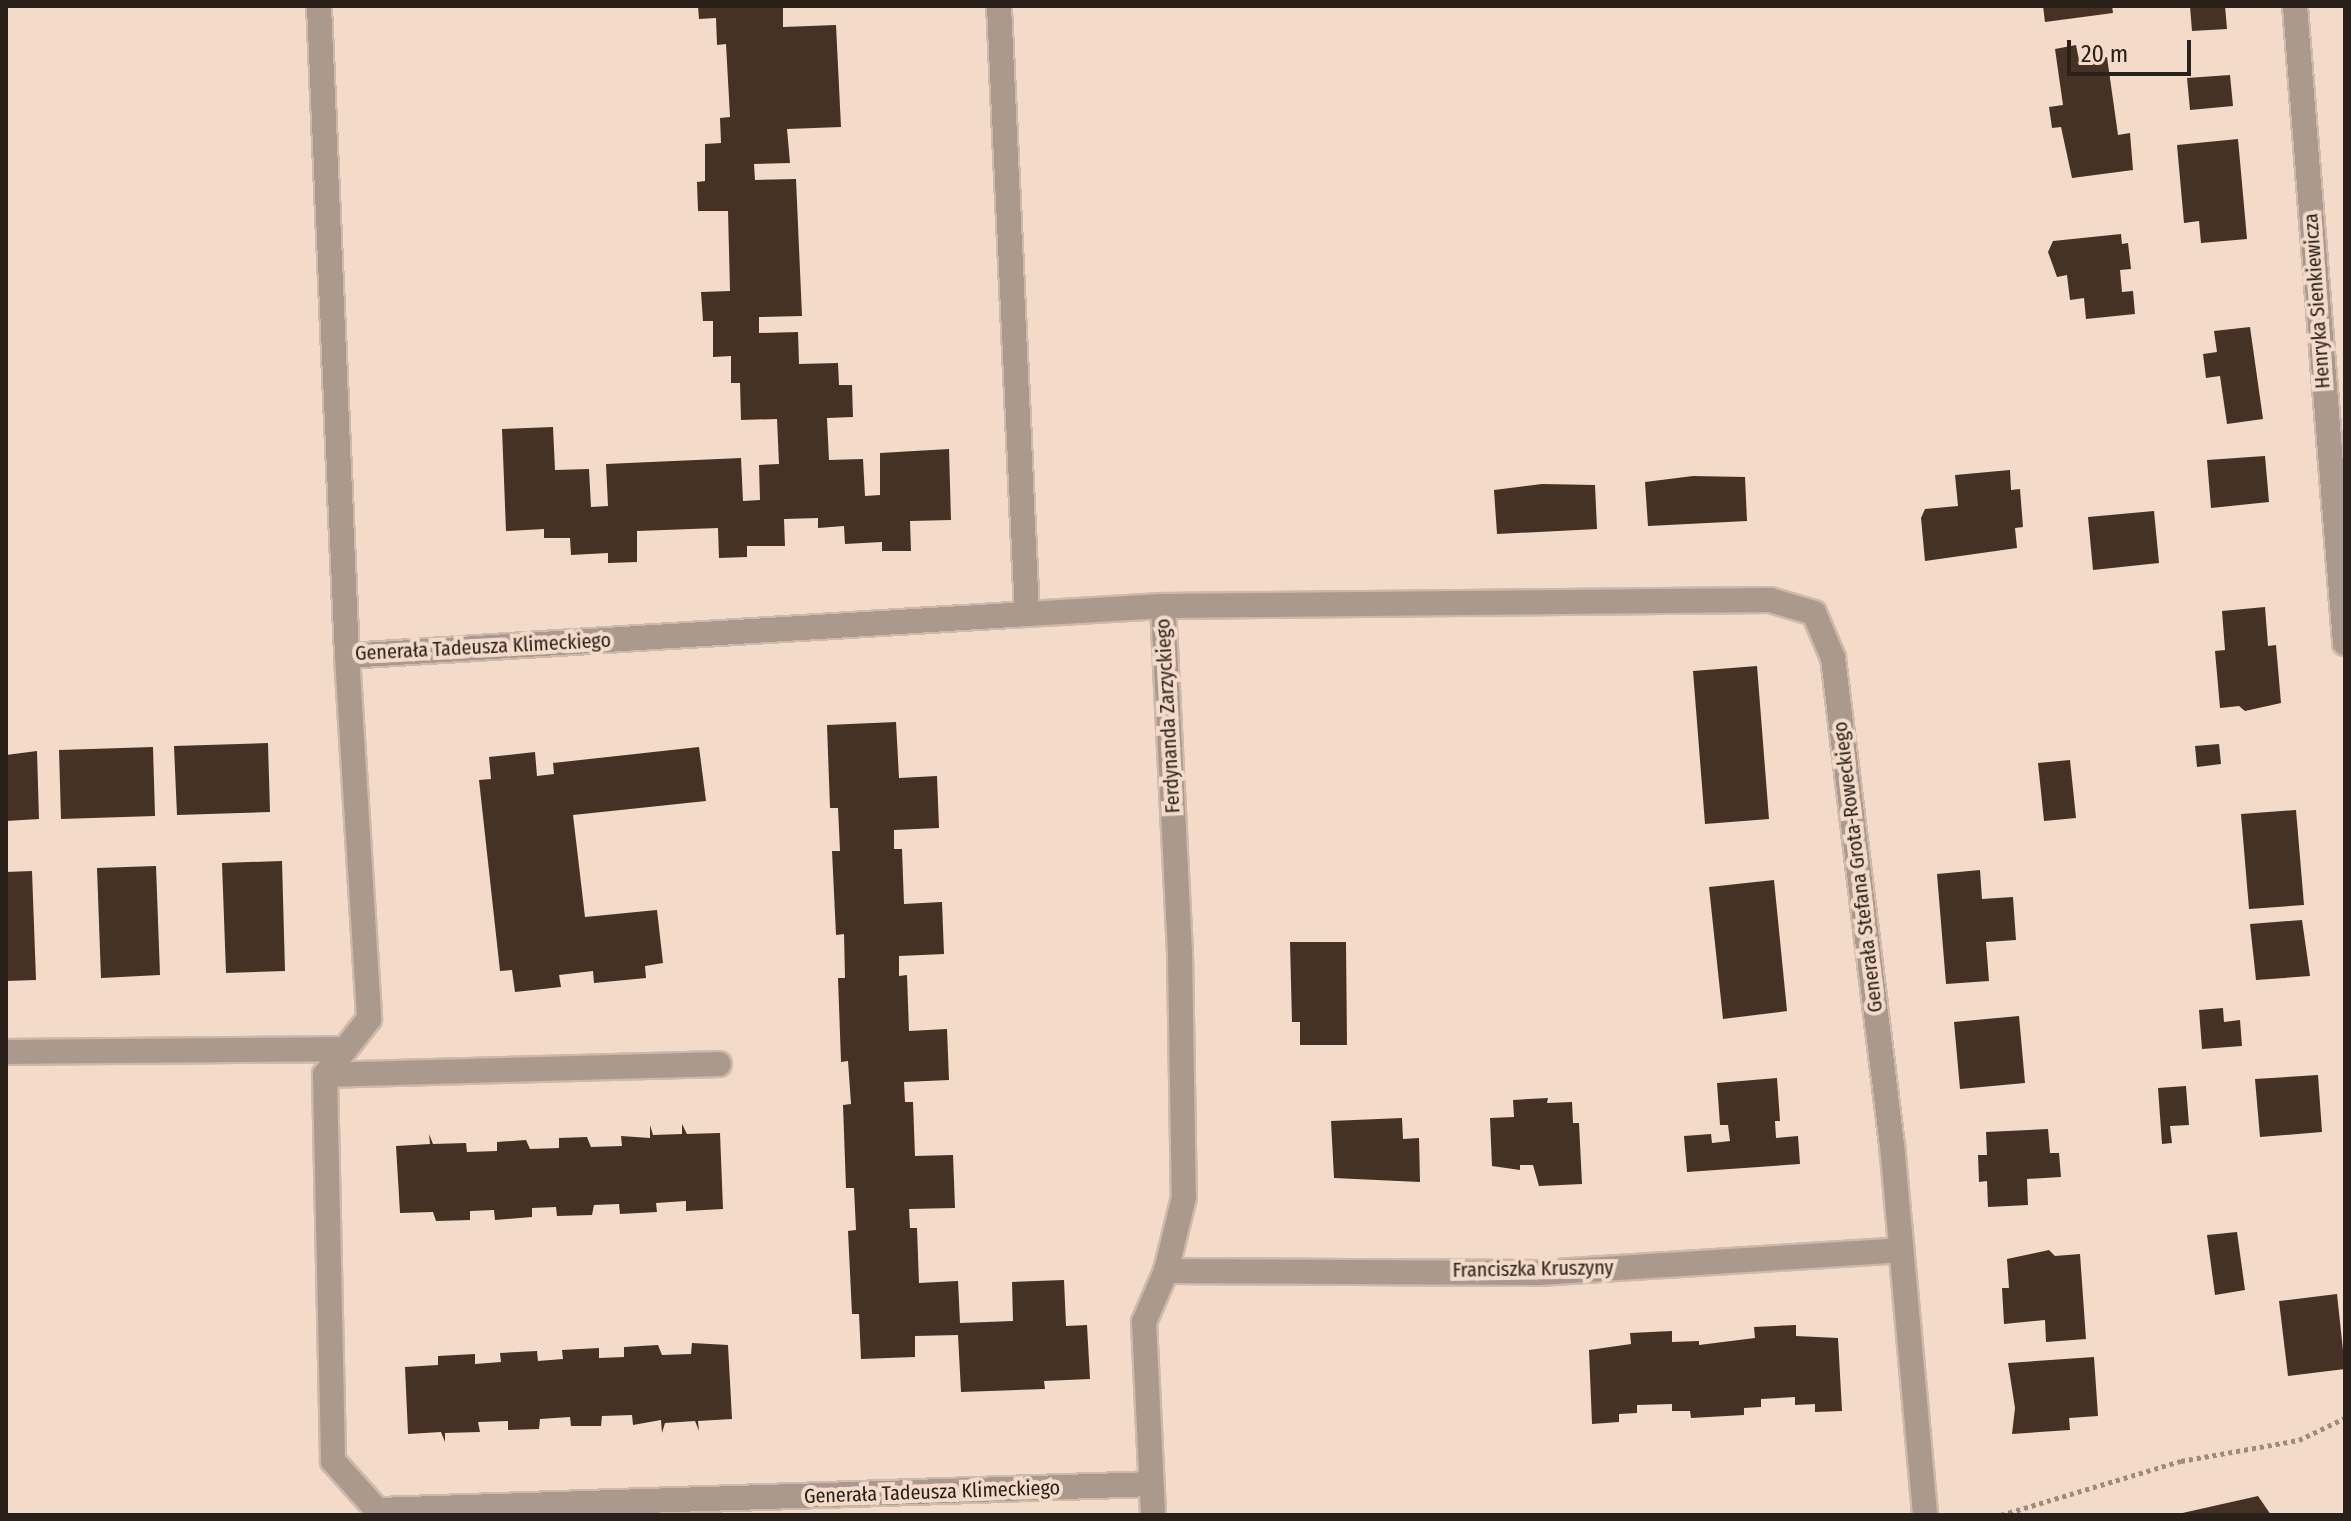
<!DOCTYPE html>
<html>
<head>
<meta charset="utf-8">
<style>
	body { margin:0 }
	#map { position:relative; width:2351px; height:1521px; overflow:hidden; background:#f4dac9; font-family:"Fira Sans Condensed",sans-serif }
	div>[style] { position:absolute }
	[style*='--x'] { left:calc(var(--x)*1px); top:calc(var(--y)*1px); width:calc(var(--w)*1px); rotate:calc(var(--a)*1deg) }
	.building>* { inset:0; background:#463225 }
	.path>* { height:5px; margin-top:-2.5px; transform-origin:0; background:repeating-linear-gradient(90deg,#9e8b7f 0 4px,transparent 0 8px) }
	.roads { filter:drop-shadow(2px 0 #cfb9aa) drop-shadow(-2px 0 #cfb9aa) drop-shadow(0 2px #cfb9aa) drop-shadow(0 -2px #cfb9aa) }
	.minor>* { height:24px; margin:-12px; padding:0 12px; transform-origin:12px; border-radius:12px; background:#ab998d }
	span { translate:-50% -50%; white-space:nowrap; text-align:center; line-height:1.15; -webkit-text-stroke:8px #f4dac9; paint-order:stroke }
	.street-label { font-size:20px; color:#29201a }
	.frame { position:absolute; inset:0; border:8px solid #29201a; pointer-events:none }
	.scale { position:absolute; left:2067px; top:40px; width:124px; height:36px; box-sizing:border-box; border:4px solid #29201a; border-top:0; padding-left:10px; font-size:24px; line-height:28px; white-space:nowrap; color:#29201a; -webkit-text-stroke:6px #f4dac9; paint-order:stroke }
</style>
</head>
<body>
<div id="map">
	<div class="building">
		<i style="clip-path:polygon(698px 6px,783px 6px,783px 27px,836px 25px,841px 127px,787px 129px,790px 163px,754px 164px,755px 180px,796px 179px,802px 316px,759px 317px,759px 333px,798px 332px,799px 364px,838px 363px,839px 385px,852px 385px,853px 417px,827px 418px,829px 460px,863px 459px,865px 496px,880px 495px,880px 453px,949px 449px,951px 520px,910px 521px,911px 551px,882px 551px,882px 542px,845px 544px,844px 526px,818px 528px,818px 518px,784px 519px,785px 546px,747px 546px,747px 557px,719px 558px,718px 528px,637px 531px,637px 562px,608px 563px,608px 553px,571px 555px,570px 538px,544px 538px,544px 529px,506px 531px,502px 429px,553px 427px,555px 470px,589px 469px,591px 507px,608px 506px,606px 464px,741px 458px,743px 501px,760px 500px,759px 465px,779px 464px,777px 419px,741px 420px,740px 383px,731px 383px,731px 356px,713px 357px,713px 321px,703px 321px,701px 292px,730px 291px,728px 211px,698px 211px,697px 182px,705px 181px,705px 144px,721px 143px,720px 118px,730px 117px,726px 44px,717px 45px,716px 18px,699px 19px)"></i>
		<i style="clip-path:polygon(2043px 6px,2112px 6px,2113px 13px,2045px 22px)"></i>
		<i style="clip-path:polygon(2190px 6px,2225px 6px,2227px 29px,2192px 31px)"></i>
		<i style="clip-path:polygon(2076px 45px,2079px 60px,2107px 57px,2118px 135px,2130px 133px,2133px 170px,2072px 178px,2061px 127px,2052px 128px,2049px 107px,2063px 105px,2055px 49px)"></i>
		<i style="clip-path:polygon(2230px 75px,2233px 106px,2190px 110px,2187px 78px)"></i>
		<i style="clip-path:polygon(2238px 139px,2247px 239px,2201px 243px,2199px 221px,2184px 223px,2177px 145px)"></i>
		<i style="clip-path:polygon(2121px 234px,2122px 244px,2128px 243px,2131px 269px,2120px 270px,2122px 292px,2133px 291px,2135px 314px,2086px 319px,2084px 298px,2070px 300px,2067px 275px,2057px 277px,2048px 252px,2053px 241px)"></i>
		<i style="clip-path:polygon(2250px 327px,2263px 419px,2227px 424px,2220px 376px,2206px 378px,2203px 354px,2217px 352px,2214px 331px)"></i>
		<i style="clip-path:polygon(2265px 456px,2269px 502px,2211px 508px,2207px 460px)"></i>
		<i style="clip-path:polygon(2010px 470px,2011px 490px,2020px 489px,2023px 527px,2015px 528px,2017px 548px,1925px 561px,1921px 518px,1925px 509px,1958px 506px,1955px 475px)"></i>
		<i style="clip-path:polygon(1693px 476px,1745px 477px,1747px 521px,1648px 526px,1645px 482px)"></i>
		<i style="clip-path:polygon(1542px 484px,1595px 485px,1597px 529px,1497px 534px,1494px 490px)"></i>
		<i style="clip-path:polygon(2154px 511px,2159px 563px,2093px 570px,2088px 517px)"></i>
		<i style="clip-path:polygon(2265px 607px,2268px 646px,2276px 645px,2281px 703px,2245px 711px,2239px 706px,2220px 708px,2215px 651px,2225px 650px,2222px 611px)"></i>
		<i style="clip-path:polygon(1757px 666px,1769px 819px,1705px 824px,1693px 671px)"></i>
		<i style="clip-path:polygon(896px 722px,899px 778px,937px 776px,939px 828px,894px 830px,894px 849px,902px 849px,904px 904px,942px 902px,944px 954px,899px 956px,899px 976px,907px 975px,909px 1031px,947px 1029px,949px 1080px,904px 1082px,905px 1102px,913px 1102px,915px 1156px,953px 1155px,955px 1208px,909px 1209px,910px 1228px,917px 1228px,919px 1283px,958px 1281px,960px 1323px,1013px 1321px,1012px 1282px,1064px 1280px,1066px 1326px,1087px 1325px,1090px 1379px,1044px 1381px,1045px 1389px,961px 1392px,958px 1335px,915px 1336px,915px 1357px,861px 1359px,859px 1314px,852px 1314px,848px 1231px,856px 1230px,854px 1188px,846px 1188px,843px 1105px,851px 1104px,848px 1061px,841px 1062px,838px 978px,845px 978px,844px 934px,836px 935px,832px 851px,840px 851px,838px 808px,830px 808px,827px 725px)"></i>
		<i style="clip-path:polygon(268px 743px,270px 812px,177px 815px,174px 746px)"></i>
		<i style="clip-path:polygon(2219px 744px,2221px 764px,2197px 767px,2195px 746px)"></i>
		<i style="clip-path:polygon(153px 747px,155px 816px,61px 819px,59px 750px)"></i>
		<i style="clip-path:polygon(699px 747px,706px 801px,573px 815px,585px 917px,657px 910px,663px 963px,645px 966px,646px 978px,594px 983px,593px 971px,559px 975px,561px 987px,515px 992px,512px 970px,500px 971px,479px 780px,491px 779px,489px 757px,535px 752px,537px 776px,554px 774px,553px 763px)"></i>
		<i style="clip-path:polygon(37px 751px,39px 819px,6px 821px,6px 755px)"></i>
		<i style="clip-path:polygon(2070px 760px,2076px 818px,2044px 821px,2038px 763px)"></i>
		<i style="clip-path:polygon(2296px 810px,2304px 905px,2249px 909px,2241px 814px)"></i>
		<i style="clip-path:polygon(282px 861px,285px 971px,226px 973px,222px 863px)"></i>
		<i style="clip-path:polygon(156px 866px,160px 975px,101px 978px,97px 868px)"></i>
		<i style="clip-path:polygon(1980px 870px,1982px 899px,2013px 897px,2016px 940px,1986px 942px,1989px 981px,1946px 984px,1937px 874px)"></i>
		<i style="clip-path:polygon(32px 871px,36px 980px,6px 981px,6px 872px)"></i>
		<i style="clip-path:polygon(1774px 880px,1787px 1011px,1723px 1019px,1709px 887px)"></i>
		<i style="clip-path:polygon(2302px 920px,2310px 976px,2256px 980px,2250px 924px)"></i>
		<i style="clip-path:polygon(1290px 942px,1346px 942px,1347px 1045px,1300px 1045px,1300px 1022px,1292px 1022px)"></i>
		<i style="clip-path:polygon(2223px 1008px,2224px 1022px,2240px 1020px,2242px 1046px,2202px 1049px,2199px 1010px)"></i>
		<i style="clip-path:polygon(2019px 1016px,2025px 1083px,1960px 1089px,1954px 1022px)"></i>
		<i style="clip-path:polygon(2318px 1075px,2322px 1132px,2260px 1137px,2255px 1079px)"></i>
		<i style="clip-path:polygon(1777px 1078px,1780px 1121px,1775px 1121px,1776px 1138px,1798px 1136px,1800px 1164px,1687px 1172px,1684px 1136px,1711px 1134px,1712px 1143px,1730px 1141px,1728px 1125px,1720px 1125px,1717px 1083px)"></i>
		<i style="clip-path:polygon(2186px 1086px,2189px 1125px,2170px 1126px,2172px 1143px,2162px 1144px,2158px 1088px)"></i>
		<i style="clip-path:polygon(1548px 1098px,1547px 1103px,1572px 1102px,1573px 1123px,1579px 1123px,1582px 1184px,1539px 1186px,1533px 1165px,1520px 1165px,1520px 1170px,1492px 1166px,1490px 1118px,1514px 1117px,1513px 1100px)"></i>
		<i style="clip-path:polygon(1402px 1118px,1403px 1139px,1419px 1138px,1420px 1182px,1334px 1178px,1331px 1121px)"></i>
		<i style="clip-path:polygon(682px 1124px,687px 1134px,720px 1133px,723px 1209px,686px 1211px,686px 1201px,656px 1203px,657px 1212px,620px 1214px,619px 1204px,594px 1205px,592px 1215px,557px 1216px,556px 1207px,532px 1208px,532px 1217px,495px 1220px,494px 1210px,470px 1211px,470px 1220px,436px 1221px,433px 1212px,400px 1213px,396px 1146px,430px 1144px,429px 1134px,433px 1144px,466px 1143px,467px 1152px,497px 1151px,497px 1142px,526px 1140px,530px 1149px,559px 1148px,559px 1138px,587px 1137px,591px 1147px,622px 1146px,621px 1136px,650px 1138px,650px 1125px,653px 1135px,682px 1134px)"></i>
		<i style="clip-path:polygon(2048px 1129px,2050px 1153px,2059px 1153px,2061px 1177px,2027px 1179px,2028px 1205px,1988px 1207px,1987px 1181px,1979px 1182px,1978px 1155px,1987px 1155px,1986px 1132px)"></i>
		<i style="clip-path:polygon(2237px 1232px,2245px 1290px,2215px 1295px,2207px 1235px)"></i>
		<i style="clip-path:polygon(2049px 1250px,2055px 1256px,2080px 1254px,2086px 1339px,2046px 1342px,2045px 1320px,2004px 1324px,2002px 1288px,2009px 1288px,2007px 1259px)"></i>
		<i style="clip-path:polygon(2337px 1294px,2345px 1369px,2288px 1376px,2279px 1301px)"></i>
		<i style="clip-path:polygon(1796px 1325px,1796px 1336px,1838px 1338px,1842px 1411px,1815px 1412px,1815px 1404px,1795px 1405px,1795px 1397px,1761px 1399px,1761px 1407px,1744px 1408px,1744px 1415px,1691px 1418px,1690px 1411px,1672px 1411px,1672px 1404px,1637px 1405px,1637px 1413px,1619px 1414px,1619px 1422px,1592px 1424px,1589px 1350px,1631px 1344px,1630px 1333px,1672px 1331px,1672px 1342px,1699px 1341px,1699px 1345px,1755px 1338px,1754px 1327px)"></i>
		<i style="clip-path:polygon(692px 1343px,728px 1345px,732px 1419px,698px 1421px,699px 1431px,695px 1421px,665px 1423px,662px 1433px,661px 1420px,633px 1425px,632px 1415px,602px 1416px,601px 1426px,571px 1426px,570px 1417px,540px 1419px,539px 1429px,508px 1430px,508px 1421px,478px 1422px,480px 1432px,445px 1433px,445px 1442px,441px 1432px,408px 1434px,405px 1367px,438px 1365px,438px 1356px,475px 1354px,475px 1364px,501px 1362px,500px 1353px,537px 1351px,538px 1361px,563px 1359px,562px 1350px,599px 1348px,599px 1358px,624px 1357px,624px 1347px,658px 1345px,662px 1355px,691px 1354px)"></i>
		<i style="clip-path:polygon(2094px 1357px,2098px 1416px,2069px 1418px,2070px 1430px,2012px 1434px,2015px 1408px,2008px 1363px)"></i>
		<i style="clip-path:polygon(2258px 1496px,2271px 1515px,2178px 1515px,2178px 1514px)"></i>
	</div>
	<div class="path">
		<i style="--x:2001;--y:1515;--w:188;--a:-16.7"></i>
		<i style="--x:2181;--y:1461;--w:120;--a:-10.1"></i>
		<i style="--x:2299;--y:1440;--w:51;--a:-25.6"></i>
	</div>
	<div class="roads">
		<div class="minor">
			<i style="--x:319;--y:6;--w:651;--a:87.53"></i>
			<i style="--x:347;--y:656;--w:681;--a:-3.53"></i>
			<i style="--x:999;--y:6;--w:609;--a:87.36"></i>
			<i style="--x:1027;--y:614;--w:136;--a:-3.4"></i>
			<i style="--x:1163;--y:606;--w:348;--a:87.2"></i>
			<i style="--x:1180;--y:954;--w:243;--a:89.1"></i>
			<i style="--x:1184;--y:1197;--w:76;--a:103.7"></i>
			<i style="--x:1166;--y:1271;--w:56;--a:113.3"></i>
			<i style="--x:1144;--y:1322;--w:193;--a:87.3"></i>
			<i style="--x:2295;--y:6;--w:639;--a:85.51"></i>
			<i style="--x:1163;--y:606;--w:607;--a:-0.57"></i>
			<i style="--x:1770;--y:600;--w:46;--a:16.5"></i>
			<i style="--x:1814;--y:613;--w:49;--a:67.1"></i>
			<i style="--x:1833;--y:658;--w:490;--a:83.1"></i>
			<i style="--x:1892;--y:1144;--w:372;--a:84.9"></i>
			<i style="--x:347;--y:656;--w:364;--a:86.5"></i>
			<i style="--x:369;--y:1019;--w:71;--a:128.2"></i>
			<i style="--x:325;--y:1075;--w:386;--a:88.8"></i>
			<i style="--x:333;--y:1461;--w:66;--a:48.1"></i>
			<i style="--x:377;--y:1510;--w:774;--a:-1.92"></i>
			<i style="--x:6;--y:1052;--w:339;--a:-0.5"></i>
			<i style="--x:325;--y:1075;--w:394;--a:-1.6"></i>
			<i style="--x:1166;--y:1271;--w:373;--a:0.3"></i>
			<i style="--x:1539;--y:1273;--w:362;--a:-3.6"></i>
		</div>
	</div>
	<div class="street-label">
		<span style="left:2317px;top:301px;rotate:-94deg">Henryka Sienkiewicza</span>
		<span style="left:483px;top:647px;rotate:-3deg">Generała Tadeusza Klimeckiego</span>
		<span style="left:1168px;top:716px;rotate:-93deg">Ferdynanda Zarzyckiego</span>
		<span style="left:1858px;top:867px;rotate:-97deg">Generała Stefana Grota-Roweckiego</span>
		<span style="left:1533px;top:1269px;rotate:-1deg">Franciszka Kruszyny</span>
		<span style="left:932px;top:1492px;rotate:-2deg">Generała Tadeusza Klimeckiego</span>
	</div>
	<div class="frame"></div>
	<div class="scale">20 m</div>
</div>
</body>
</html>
